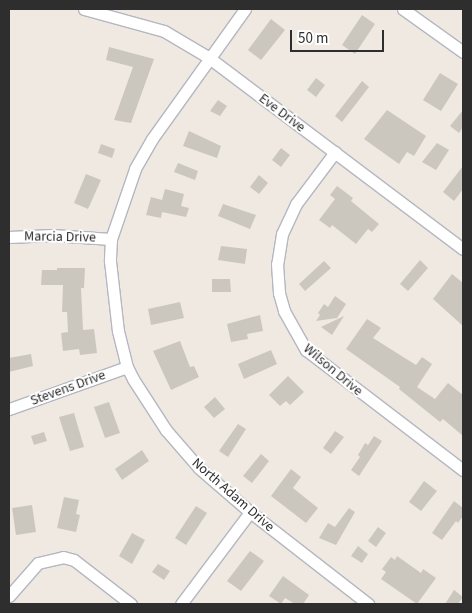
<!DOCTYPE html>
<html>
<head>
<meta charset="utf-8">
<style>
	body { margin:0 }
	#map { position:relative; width:472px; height:613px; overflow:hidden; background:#efe9e1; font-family:"Source Sans 3",sans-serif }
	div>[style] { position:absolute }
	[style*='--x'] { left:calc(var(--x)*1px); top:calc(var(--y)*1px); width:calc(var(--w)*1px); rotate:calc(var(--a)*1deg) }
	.building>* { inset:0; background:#cbc7bf }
	.roads { filter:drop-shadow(1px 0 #b4b7c1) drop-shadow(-1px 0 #b4b7c1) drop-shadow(0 1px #b4b7c1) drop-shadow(0 -1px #b4b7c1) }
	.minor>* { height:11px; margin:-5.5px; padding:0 5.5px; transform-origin:5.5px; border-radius:5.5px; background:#fff }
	span { translate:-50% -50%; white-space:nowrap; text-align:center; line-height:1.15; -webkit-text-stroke:4px #fff; paint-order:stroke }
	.street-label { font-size:14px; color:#2e2e2e }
	.frame { position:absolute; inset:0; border:10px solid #2e2e2e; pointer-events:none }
	.scale { position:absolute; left:290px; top:30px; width:94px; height:22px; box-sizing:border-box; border:2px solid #2e2e2e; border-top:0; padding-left:6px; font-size:15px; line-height:18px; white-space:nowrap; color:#2e2e2e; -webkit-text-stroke:4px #fff; paint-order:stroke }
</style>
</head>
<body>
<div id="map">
	<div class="building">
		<i style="clip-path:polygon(362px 15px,375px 24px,355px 54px,342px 45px)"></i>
		<i style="clip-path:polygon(271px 19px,285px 30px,261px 60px,248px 50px)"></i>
		<i style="clip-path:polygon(109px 47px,154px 59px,131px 123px,114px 120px,133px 67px,106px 60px)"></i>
		<i style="clip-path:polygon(440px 73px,458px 84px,441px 111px,423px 100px)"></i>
		<i style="clip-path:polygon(316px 78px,325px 85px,316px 97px,307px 90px)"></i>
		<i style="clip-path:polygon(362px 81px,369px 87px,342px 122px,335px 116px)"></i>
		<i style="clip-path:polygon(218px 100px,227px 106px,220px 116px,210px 111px)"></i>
		<i style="clip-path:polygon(387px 110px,426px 136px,414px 156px,407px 152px,399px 164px,364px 139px)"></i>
		<i style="clip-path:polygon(463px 110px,463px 127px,459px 133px,450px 126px)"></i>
		<i style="clip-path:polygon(189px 131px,221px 146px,217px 158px,183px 146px)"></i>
		<i style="clip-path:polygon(437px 143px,449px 150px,436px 170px,422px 162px)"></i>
		<i style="clip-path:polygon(101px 144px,115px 149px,112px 158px,98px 153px)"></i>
		<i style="clip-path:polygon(281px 148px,290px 155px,281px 167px,272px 160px)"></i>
		<i style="clip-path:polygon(178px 163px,198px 171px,195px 180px,174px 172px)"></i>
		<i style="clip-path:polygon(463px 166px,463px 189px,454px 201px,443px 192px)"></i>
		<i style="clip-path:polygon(86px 174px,101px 180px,88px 209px,74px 203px)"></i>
		<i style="clip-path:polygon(259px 175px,268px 183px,259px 194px,250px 187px)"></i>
		<i style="clip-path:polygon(337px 186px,353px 198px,351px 201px,379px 224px,372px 232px,368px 229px,356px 244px,332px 225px,330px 228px,319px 220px,335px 199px,330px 195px)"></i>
		<i style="clip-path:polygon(165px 189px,184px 194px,181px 206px,189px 208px,186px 217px,162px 212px,161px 218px,146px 215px,151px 197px,162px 200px)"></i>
		<i style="clip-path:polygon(223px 204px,256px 215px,250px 229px,218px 216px)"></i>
		<i style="clip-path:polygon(221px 246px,247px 249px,245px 264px,218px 260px)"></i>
		<i style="clip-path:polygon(420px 260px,428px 268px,408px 291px,400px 284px)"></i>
		<i style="clip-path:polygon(324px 261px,331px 268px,305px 291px,299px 284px)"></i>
		<i style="clip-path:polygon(57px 268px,85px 268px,84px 288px,81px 288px,83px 330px,94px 329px,97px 353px,80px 355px,79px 349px,63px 351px,61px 333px,68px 332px,67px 312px,62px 312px,63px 285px,41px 285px,42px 270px,57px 270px)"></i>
		<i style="clip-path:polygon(452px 274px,463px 283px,463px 326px,433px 299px)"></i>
		<i style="clip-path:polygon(212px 279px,230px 279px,231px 292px,212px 292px)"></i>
		<i style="clip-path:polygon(335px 296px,346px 304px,337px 318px,316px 321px,320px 315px,318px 313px,324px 304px,328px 307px)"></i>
		<i style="clip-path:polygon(180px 302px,184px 318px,151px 325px,148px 309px)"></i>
		<i style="clip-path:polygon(260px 315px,263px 331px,247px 334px,248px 339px,231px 342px,227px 324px)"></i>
		<i style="clip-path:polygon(344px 316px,332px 335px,321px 327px)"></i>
		<i style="clip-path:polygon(367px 319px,381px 328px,373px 338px,416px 365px,422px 357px,432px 364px,417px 387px,435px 399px,448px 383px,463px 395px,463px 436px,443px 419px,440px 422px,399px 389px,400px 387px,346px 349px)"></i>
		<i style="clip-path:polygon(180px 341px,190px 367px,194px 366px,199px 377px,171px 390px,153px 351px)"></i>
		<i style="clip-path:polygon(271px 350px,277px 364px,244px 379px,238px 364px)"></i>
		<i style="clip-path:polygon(31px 354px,33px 366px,9px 372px,9px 358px)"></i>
		<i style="clip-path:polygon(288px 376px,304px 392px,290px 405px,286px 401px,280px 406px,269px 395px)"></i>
		<i style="clip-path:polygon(215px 397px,225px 409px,214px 418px,204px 407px)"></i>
		<i style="clip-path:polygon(109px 402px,120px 433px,105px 438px,94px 407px)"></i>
		<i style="clip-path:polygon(74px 413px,84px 447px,70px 451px,59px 417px)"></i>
		<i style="clip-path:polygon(238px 424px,246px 429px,228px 457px,219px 451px)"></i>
		<i style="clip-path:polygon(335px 431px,344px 437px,331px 454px,323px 448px)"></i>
		<i style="clip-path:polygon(44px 432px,47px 441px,34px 445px,31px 436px)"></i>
		<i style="clip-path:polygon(374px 436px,382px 441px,359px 476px,351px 470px,360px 457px,358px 455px,365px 443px,368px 445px)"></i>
		<i style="clip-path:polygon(142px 450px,149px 461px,122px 480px,115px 469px)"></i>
		<i style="clip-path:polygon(261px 454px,269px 461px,252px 483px,243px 476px)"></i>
		<i style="clip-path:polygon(291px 469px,301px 477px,293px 488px,318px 508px,306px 523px,271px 496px)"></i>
		<i style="clip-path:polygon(424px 481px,437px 491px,421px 511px,409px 502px)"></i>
		<i style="clip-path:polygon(64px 497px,79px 500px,76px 514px,80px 515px,76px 532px,57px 528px)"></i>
		<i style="clip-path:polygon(454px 501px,463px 508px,463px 516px,458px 523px,456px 521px,442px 540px,432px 533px)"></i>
		<i style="clip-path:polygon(32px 505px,36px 532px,16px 535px,12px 508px)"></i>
		<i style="clip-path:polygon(196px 506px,207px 513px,186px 545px,175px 538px)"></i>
		<i style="clip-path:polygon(349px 508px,355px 512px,336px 545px,319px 538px,328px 523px,335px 527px)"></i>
		<i style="clip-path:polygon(378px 527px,386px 533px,376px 547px,368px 541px)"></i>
		<i style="clip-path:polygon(132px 533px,145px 540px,132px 564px,119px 556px)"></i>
		<i style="clip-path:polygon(358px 546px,368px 554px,362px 563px,351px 556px)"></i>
		<i style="clip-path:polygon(250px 551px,264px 561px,241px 591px,227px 581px)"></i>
		<i style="clip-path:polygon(397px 556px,421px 573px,423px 569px,436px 578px,417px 604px,381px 579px,386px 572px,382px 569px,391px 557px,395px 560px)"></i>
		<i style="clip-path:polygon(158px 564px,170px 571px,164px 580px,152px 572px)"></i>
		<i style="clip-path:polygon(283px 576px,309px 595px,303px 604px,295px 604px,285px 598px,281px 604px,269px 596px)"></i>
		<i style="clip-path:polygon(454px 590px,463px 597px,458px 604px,445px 604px)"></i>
	</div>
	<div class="roads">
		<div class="minor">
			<i style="--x:84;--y:9;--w:83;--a:15.4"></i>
			<i style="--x:164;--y:31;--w:51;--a:30.6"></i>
			<i style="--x:208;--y:57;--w:319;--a:37"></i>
			<i style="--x:245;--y:9;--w:160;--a:125.6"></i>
			<i style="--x:152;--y:139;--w:34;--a:120"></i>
			<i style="--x:135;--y:169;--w:74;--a:108.9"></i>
			<i style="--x:111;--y:239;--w:22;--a:93"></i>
			<i style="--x:110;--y:261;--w:70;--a:83.5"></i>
			<i style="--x:118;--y:331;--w:37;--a:76"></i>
			<i style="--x:127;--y:367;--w:13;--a:63"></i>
			<i style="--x:133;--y:379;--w:61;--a:57.1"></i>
			<i style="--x:166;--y:430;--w:50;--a:49"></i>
			<i style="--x:199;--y:468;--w:67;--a:40.8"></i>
			<i style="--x:250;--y:512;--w:150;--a:37.9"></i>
			<i style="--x:403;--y:9;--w:74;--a:35.6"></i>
			<i style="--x:335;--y:152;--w:65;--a:126.9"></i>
			<i style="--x:296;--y:204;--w:33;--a:115"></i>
			<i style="--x:282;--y:234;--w:30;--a:99"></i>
			<i style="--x:277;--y:264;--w:29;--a:86"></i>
			<i style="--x:279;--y:293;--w:19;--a:74"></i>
			<i style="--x:284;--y:311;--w:45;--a:60.6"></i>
			<i style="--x:306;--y:350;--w:198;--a:37.4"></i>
			<i style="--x:9;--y:237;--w:43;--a:-2.7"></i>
			<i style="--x:52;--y:235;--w:59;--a:3.9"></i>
			<i style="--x:9;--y:409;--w:125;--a:-19.6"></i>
			<i style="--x:9;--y:596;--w:44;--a:-48.7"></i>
			<i style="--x:38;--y:563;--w:26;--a:-13"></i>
			<i style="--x:63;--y:557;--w:11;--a:15"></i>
			<i style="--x:74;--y:560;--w:72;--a:37.7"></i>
			<i style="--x:181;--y:604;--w:115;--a:-53.1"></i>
		</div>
	</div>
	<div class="street-label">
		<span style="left:282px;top:113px;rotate:37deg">Eve Drive</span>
		<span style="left:60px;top:237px;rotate:1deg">Marcia Drive</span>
		<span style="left:333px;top:370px;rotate:40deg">Wilson Drive</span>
		<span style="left:68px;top:388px;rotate:-20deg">Stevens Drive</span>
		<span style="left:233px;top:495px;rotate:41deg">North Adam Drive</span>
	</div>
	<div class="frame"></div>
	<div class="scale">50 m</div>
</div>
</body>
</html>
